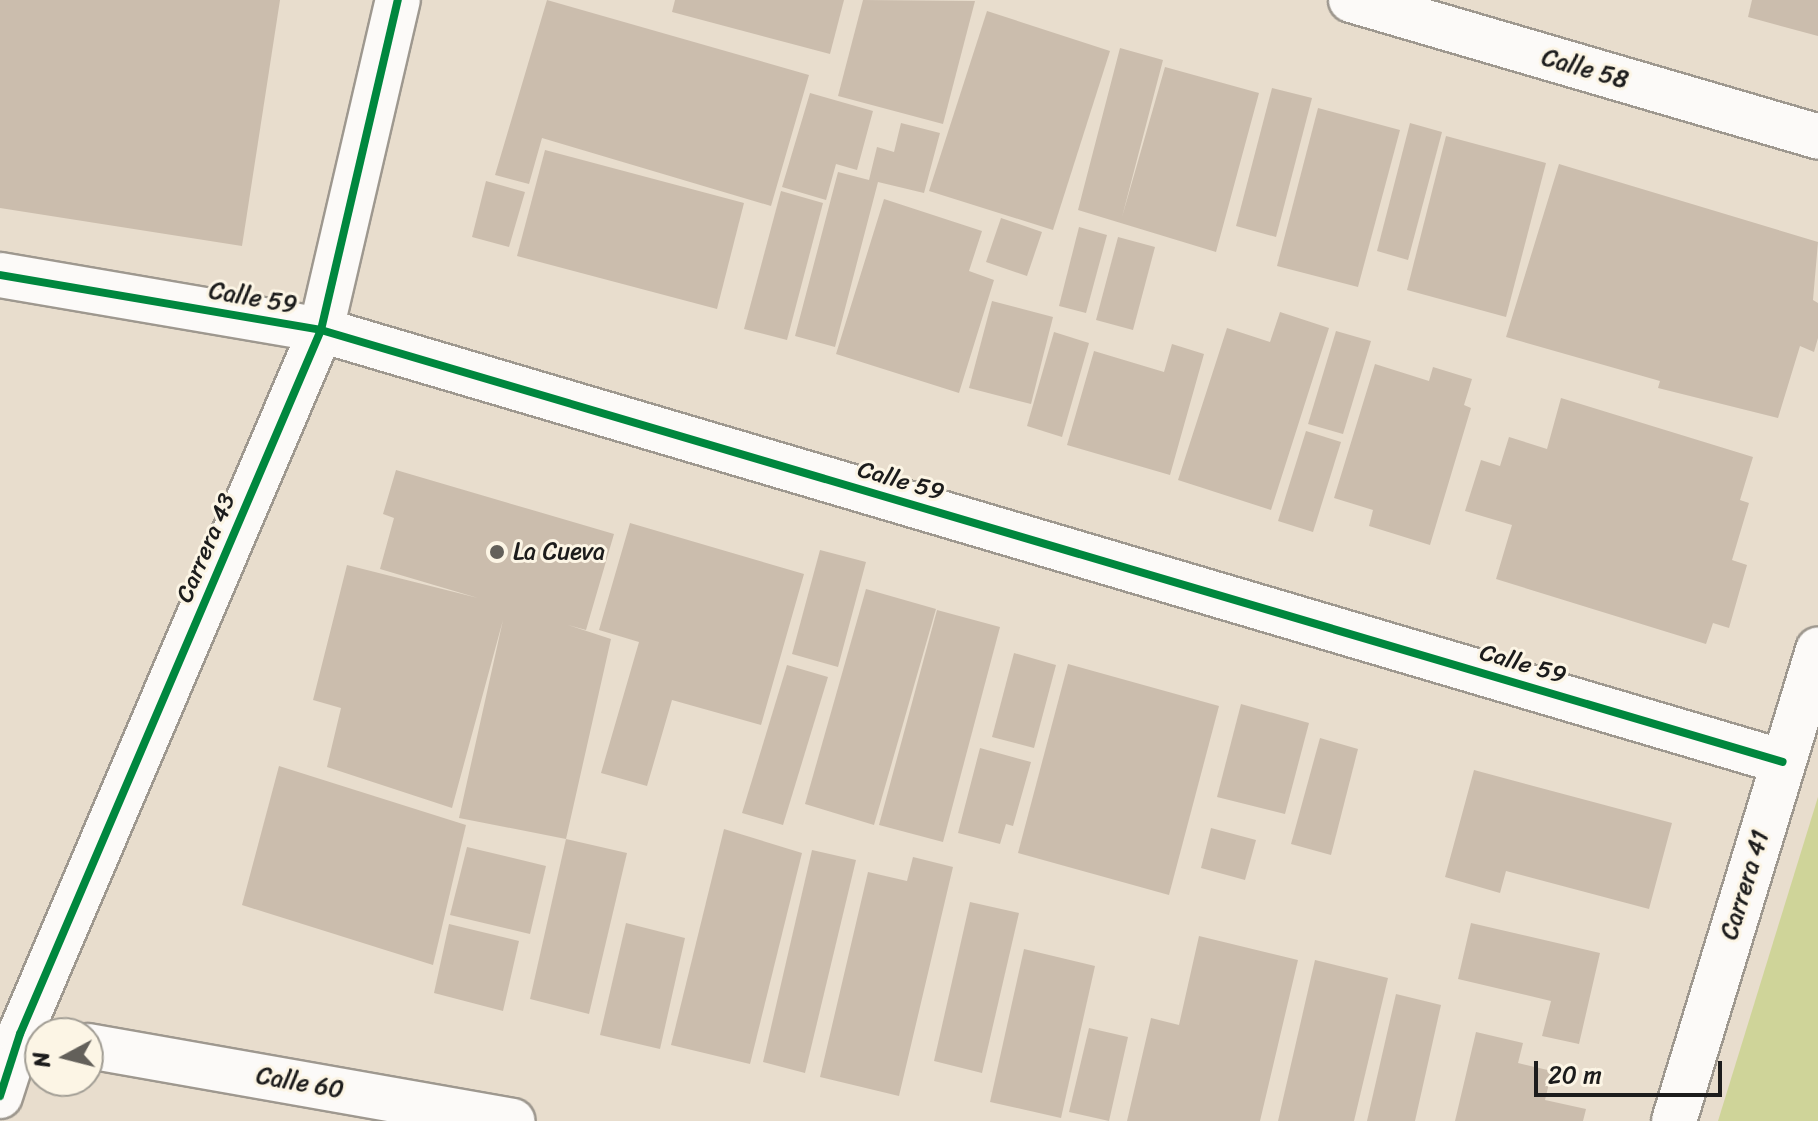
<!DOCTYPE html>
<html>
<head>
<meta charset="utf-8">
<style>
	body { margin:0 }
	#map { position:relative; width:1818px; height:1121px; overflow:hidden; background:#e8ddcd; font-family:Sriracha,sans-serif }
	div>[style] { position:absolute }
	[style*='--x'] { left:calc(var(--x)*1px); top:calc(var(--y)*1px); width:calc(var(--w)*1px); rotate:calc(var(--a)*1deg) }
	.green>* { inset:0; background:#cfd499 }
	.building>* { inset:0; background:#cbbdad }
	.roads { filter:drop-shadow(2px 0 #9e988f) drop-shadow(-2px 0 #9e988f) drop-shadow(0 2px #9e988f) drop-shadow(0 -2px #9e988f) }
	.minor>* { height:44px; margin:-22px; padding:0 22px; transform-origin:22px; border-radius:22px; background:#fcfaf8 }
	.tertiary>* { height:44px; margin:-22px; padding:0 22px; transform-origin:22px; border-radius:22px; background:#fcfaf8 }
	.cycleway>* { height:8px; margin:-4px; padding:0 4px; transform-origin:4px; border-radius:4px; background:#00873e }
	.dots>* { width:22px; height:22px; translate:-50% -50%; box-sizing:border-box; border:4px solid #fcf5e5; border-radius:50% }
	span { translate:-50% -50%; white-space:nowrap; text-align:center; line-height:1.15; -webkit-text-stroke:6px #fcf5e5; paint-order:stroke }
	.street-label { font-size:24px; color:#1c1c1c }
	.poi-label { font-size:24px; color:#1c1c1c }
	.left { translate:0 -50%; text-align:left }
	.north { position:absolute; left:24px; top:1017px; width:80px; height:80px; box-sizing:border-box; background:#fcf5e5; border:2px solid #a29e95; border-radius:50%; rotate:263deg; font-size:22px; font-weight:700; line-height:32px; text-align:center; color:#1c1c1c }
	.north::after { content:''; display:block; margin:auto; width:28px; height:36px; background:#63605a; clip-path:polygon(50% 0,100% 100%,50% 72%,0 100%) }
	.scale { position:absolute; left:1534px; top:1061px; width:188px; height:36px; box-sizing:border-box; border:4px solid #1c1c1c; border-top:0; padding-left:10px; font-size:24px; line-height:28px; white-space:nowrap; color:#1c1c1c; -webkit-text-stroke:6px #fcf5e5; paint-order:stroke }
</style>
</head>
<body>
<div id="map">
	<div class="green">
		<i style="clip-path:polygon(1818px 797px,1818px 1121px,1718px 1121px)"></i>
	</div>
	<div class="building">
		<i style="clip-path:polygon(0 0,280px 0,242px 246px,0 208px)"></i>
		<i style="clip-path:polygon(547px 0,809px 75px,771px 206px,542px 138px,529px 184px,495px 175px)"></i>
		<i style="clip-path:polygon(675px 0,844px 0,830px 54px,672px 12px)"></i>
		<i style="clip-path:polygon(863px 0,975px 1px,943px 124px,838px 96px)"></i>
		<i style="clip-path:polygon(1752px 0,1818px 0,1818px 36px,1748px 17px)"></i>
		<i style="clip-path:polygon(987px 11px,1110px 51px,1053px 230px,929px 191px)"></i>
		<i style="clip-path:polygon(1120px 48px,1163px 60px,1122px 217px,1165px 67px,1259px 93px,1216px 252px,1078px 210px)"></i>
		<i style="clip-path:polygon(1272px 88px,1312px 98px,1276px 237px,1236px 226px)"></i>
		<i style="clip-path:polygon(810px 93px,873px 111px,857px 170px,836px 164px,826px 200px,782px 187px)"></i>
		<i style="clip-path:polygon(1318px 108px,1400px 130px,1358px 287px,1277px 266px)"></i>
		<i style="clip-path:polygon(901px 123px,940px 133px,924px 193px,878px 182px,835px 347px,795px 336px,838px 172px,869px 180px,877px 147px,894px 152px)"></i>
		<i style="clip-path:polygon(1410px 123px,1442px 132px,1408px 260px,1377px 251px)"></i>
		<i style="clip-path:polygon(1446px 136px,1546px 163px,1506px 317px,1407px 290px)"></i>
		<i style="clip-path:polygon(545px 150px,744px 203px,717px 309px,517px 256px)"></i>
		<i style="clip-path:polygon(1559px 164px,1818px 242px,1813px 300px,1818px 303px,1818px 338px,1814px 352px,1800px 346px,1778px 418px,1658px 388px,1660px 381px,1506px 337px)"></i>
		<i style="clip-path:polygon(486px 181px,525px 192px,509px 247px,472px 237px)"></i>
		<i style="clip-path:polygon(781px 191px,823px 203px,787px 340px,744px 329px)"></i>
		<i style="clip-path:polygon(884px 199px,982px 231px,969px 271px,994px 280px,959px 393px,836px 354px)"></i>
		<i style="clip-path:polygon(1001px 218px,1042px 232px,1027px 276px,986px 262px)"></i>
		<i style="clip-path:polygon(1079px 227px,1107px 235px,1086px 313px,1059px 306px)"></i>
		<i style="clip-path:polygon(1118px 237px,1155px 247px,1133px 330px,1096px 320px)"></i>
		<i style="clip-path:polygon(992px 301px,1053px 317px,1031px 404px,969px 388px)"></i>
		<i style="clip-path:polygon(1280px 312px,1329px 328px,1271px 510px,1178px 480px,1227px 328px,1270px 342px)"></i>
		<i style="clip-path:polygon(1336px 331px,1371px 341px,1343px 434px,1308px 424px)"></i>
		<i style="clip-path:polygon(1054px 332px,1089px 343px,1062px 437px,1027px 426px)"></i>
		<i style="clip-path:polygon(1172px 344px,1204px 354px,1170px 475px,1067px 445px,1094px 351px,1164px 372px)"></i>
		<i style="clip-path:polygon(1375px 364px,1429px 381px,1433px 367px,1472px 379px,1464px 405px,1471px 408px,1430px 545px,1369px 526px,1373px 510px,1334px 498px)"></i>
		<i style="clip-path:polygon(1561px 398px,1753px 457px,1740px 500px,1749px 503px,1732px 560px,1747px 565px,1729px 628px,1713px 623px,1706px 644px,1496px 579px,1512px 525px,1465px 511px,1481px 460px,1500px 466px,1509px 437px,1547px 449px)"></i>
		<i style="clip-path:polygon(1306px 431px,1341px 442px,1313px 532px,1278px 521px)"></i>
		<i style="clip-path:polygon(396px 470px,614px 534px,586px 630px,568px 625px,611px 639px,566px 839px,459px 818px,503px 620px,452px 808px,327px 767px,341px 708px,313px 700px,347px 565px,478px 598px,380px 569px,394px 518px,383px 514px)"></i>
		<i style="clip-path:polygon(630px 523px,804px 574px,761px 725px,672px 700px,647px 786px,601px 773px,639px 642px,599px 630px)"></i>
		<i style="clip-path:polygon(820px 550px,866px 562px,838px 667px,792px 654px)"></i>
		<i style="clip-path:polygon(866px 589px,936px 609px,874px 825px,805px 804px)"></i>
		<i style="clip-path:polygon(937px 610px,1000px 627px,943px 842px,879px 825px)"></i>
		<i style="clip-path:polygon(1014px 653px,1056px 665px,1034px 748px,992px 737px)"></i>
		<i style="clip-path:polygon(1068px 664px,1219px 706px,1169px 895px,1018px 853px)"></i>
		<i style="clip-path:polygon(787px 665px,828px 677px,783px 825px,742px 813px)"></i>
		<i style="clip-path:polygon(1241px 704px,1309px 723px,1285px 814px,1217px 797px)"></i>
		<i style="clip-path:polygon(1320px 738px,1358px 749px,1331px 855px,1291px 844px)"></i>
		<i style="clip-path:polygon(980px 748px,1031px 762px,1013px 826px,1006px 824px,1000px 844px,958px 833px)"></i>
		<i style="clip-path:polygon(279px 766px,466px 825px,433px 965px,242px 905px)"></i>
		<i style="clip-path:polygon(1474px 770px,1672px 823px,1649px 909px,1506px 871px,1500px 893px,1445px 877px)"></i>
		<i style="clip-path:polygon(1211px 828px,1256px 840px,1245px 880px,1201px 868px)"></i>
		<i style="clip-path:polygon(724px 829px,802px 853px,750px 1064px,671px 1045px)"></i>
		<i style="clip-path:polygon(566px 839px,627px 853px,589px 1014px,530px 999px)"></i>
		<i style="clip-path:polygon(467px 847px,546px 866px,530px 934px,450px 915px)"></i>
		<i style="clip-path:polygon(812px 850px,856px 860px,805px 1073px,763px 1062px)"></i>
		<i style="clip-path:polygon(913px 857px,953px 867px,899px 1096px,820px 1077px,868px 872px,907px 881px)"></i>
		<i style="clip-path:polygon(970px 902px,1019px 913px,982px 1073px,934px 1061px)"></i>
		<i style="clip-path:polygon(626px 923px,685px 938px,660px 1049px,600px 1035px)"></i>
		<i style="clip-path:polygon(1471px 923px,1600px 953px,1579px 1044px,1542px 1036px,1551px 1001px,1458px 979px)"></i>
		<i style="clip-path:polygon(449px 924px,519px 941px,503px 1011px,434px 993px)"></i>
		<i style="clip-path:polygon(1199px 936px,1298px 960px,1260px 1121px,1127px 1121px,1151px 1018px,1179px 1025px)"></i>
		<i style="clip-path:polygon(1024px 949px,1095px 966px,1061px 1118px,990px 1102px)"></i>
		<i style="clip-path:polygon(1315px 960px,1388px 978px,1354px 1121px,1278px 1121px)"></i>
		<i style="clip-path:polygon(1396px 994px,1441px 1005px,1415px 1121px,1367px 1121px)"></i>
		<i style="clip-path:polygon(1089px 1028px,1128px 1037px,1109px 1121px,1069px 1112px)"></i>
		<i style="clip-path:polygon(1476px 1032px,1523px 1043px,1518px 1063px,1552px 1071px,1545px 1100px,1586px 1109px,1583px 1121px,1455px 1121px)"></i>
	</div>
	<div class="roads">
		<div class="minor">
			<i style="--x:1351;--y:0;--w:487;--a:16.3"></i>
			<i style="--x:0;--y:275;--w:326;--a:9.7"></i>
			<i style="--x:321;--y:330;--w:1524;--a:16.46"></i>
			<i style="--x:88;--y:1046;--w:431;--a:10"></i>
		</div>
		<div class="tertiary">
			<i style="--x:0;--y:1096;--w:65;--a:-72.1"></i>
			<i style="--x:20;--y:1034;--w:766;--a:-66.85"></i>
			<i style="--x:321;--y:330;--w:339;--a:-76.9"></i>
			<i style="--x:1674;--y:1121;--w:493;--a:-73"></i>
		</div>
	</div>
	<div class="cycleway">
		<i style="--x:0;--y:275;--w:326;--a:9.7"></i>
		<i style="--x:321;--y:330;--w:1524;--a:16.46"></i>
		<i style="--x:0;--y:1096;--w:65;--a:-72.1"></i>
		<i style="--x:20;--y:1034;--w:766;--a:-66.85"></i>
		<i style="--x:321;--y:330;--w:339;--a:-76.9"></i>
	</div>
	<div class="dots">
		<i style="left:497px;top:552px;background:#63605a"></i>
	</div>
	<div class="street-label">
		<span style="left:1585px;top:69px;rotate:16deg">Calle 58</span>
		<span style="left:253px;top:298px;rotate:10deg">Calle 59</span>
		<span style="left:901px;top:481px;rotate:16deg">Calle 59</span>
		<span style="left:206px;top:548px;rotate:-67deg">Carrera 43</span>
		<span style="left:1523px;top:664px;rotate:16deg">Calle 59</span>
		<span style="left:1745px;top:885px;rotate:-73deg">Carrera 41</span>
		<span style="left:300px;top:1083px;rotate:10deg">Calle 60</span>
	</div>
	<div class="poi-label">
		<span class="left" style="left:513px;top:552px">La Cueva</span>
	</div>
	<div class="north">N</div>
	<div class="scale">20 m</div>
</div>
</body>
</html>
